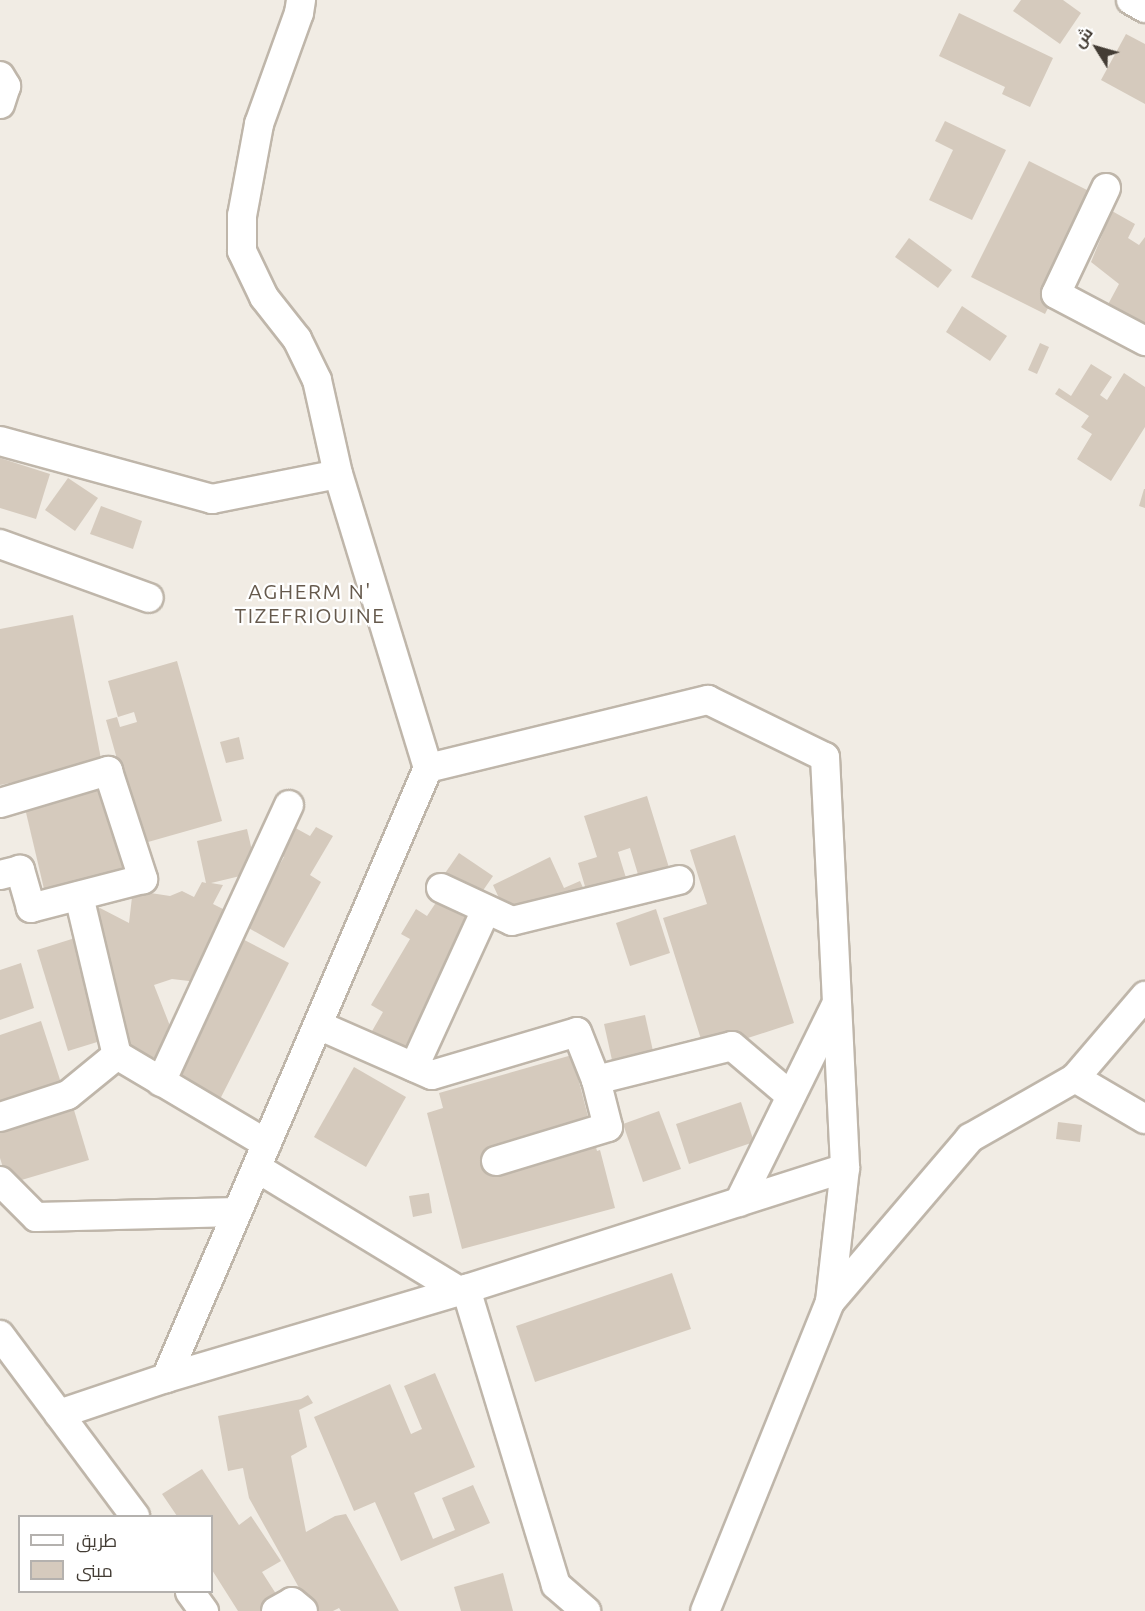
<!DOCTYPE html>
<html>
<head>
<meta charset="utf-8">
<style>
	body { margin:0 }
	#map { position:relative; width:1145px; height:1611px; overflow:hidden; background:#f1ece4; font-family:Ubuntu,Cairo,sans-serif }
	div>[style] { position:absolute }
	[style*='--x'] { left:calc(var(--x)*1px); top:calc(var(--y)*1px); width:calc(var(--w)*1px); rotate:calc(var(--a)*1deg) }
	.building>* { inset:0; background:#d5cabd }
	.roads { filter:drop-shadow(2px 0 #bfb6aa) drop-shadow(-2px 0 #bfb6aa) drop-shadow(0 2px #bfb6aa) drop-shadow(0 -2px #bfb6aa) }
	.street>* { height:28px; margin:-14px; padding:0 14px; transform-origin:14px; border-radius:14px; background:#fff }
	span { translate:-50% -50%; white-space:nowrap; text-align:center; line-height:1.15; -webkit-text-stroke:4.5px #fff; paint-order:stroke }
	.neighbourhood-label { font-size:21px; color:#65594c; letter-spacing:1.5px }
	.legend { position:absolute; left:18px; top:1515px; width:195px; height:78px; box-sizing:border-box; background:#fff; border:2px solid #b4b1ae; margin:0; padding:8px 10px; list-style:none; font-size:18px; color:#433c34 }
	.legend li { display:flex; align-items:center; gap:12px; height:30px }
	.legend b { width:30px; border:2px solid #b4b1ae }
	.north { position:absolute; left:1067px; top:18px; width:60px; height:60px; -webkit-text-stroke:4px #fff; paint-order:stroke; rotate:307deg; font-size:16px; font-weight:700; line-height:24px; text-align:center; color:#433c34 }
	.north::after { content:''; display:block; margin:auto; width:21px; height:27px; background:#433c34; clip-path:polygon(50% 0,100% 100%,50% 72%,0 100%) }
</style>
</head>
<body>
<div id="map">
	<div class="building">
		<i style="clip-path:polygon(1021px 0,1063px 0,1081px 13px,1060px 44px,1013px 11px)"></i>
		<i style="clip-path:polygon(959px 13px,1053px 58px,1030px 107px,1002px 94px,1005px 87px,939px 56px)"></i>
		<i style="clip-path:polygon(1126px 34px,1145px 44px,1145px 104px,1101px 80px)"></i>
		<i style="clip-path:polygon(945px 121px,1006px 150px,972px 220px,929px 200px,953px 150px,935px 141px)"></i>
		<i style="clip-path:polygon(1029px 161px,1103px 198px,1045px 314px,971px 277px)"></i>
		<i style="clip-path:polygon(1112px 211px,1135px 224px,1128px 238px,1139px 245px,1145px 237px,1145px 334px,1105px 310px,1119px 284px,1091px 262px)"></i>
		<i style="clip-path:polygon(909px 238px,952px 270px,938px 288px,895px 257px)"></i>
		<i style="clip-path:polygon(962px 306px,1007px 336px,990px 361px,946px 332px)"></i>
		<i style="clip-path:polygon(1040px 343px,1049px 347px,1037px 374px,1028px 370px)"></i>
		<i style="clip-path:polygon(1091px 364px,1112px 377px,1100px 395px,1107px 400px,1124px 373px,1145px 387px,1145px 427px,1111px 481px,1077px 459px,1092px 434px,1081px 427px,1089px 416px,1055px 394px,1059px 388px,1071px 396px)"></i>
		<i style="clip-path:polygon(0 458px,50px 474px,36px 519px,0 508px)"></i>
		<i style="clip-path:polygon(68px 478px,98px 498px,75px 531px,45px 510px)"></i>
		<i style="clip-path:polygon(1144px 489px,1145px 489px,1145px 508px,1139px 506px)"></i>
		<i style="clip-path:polygon(101px 506px,142px 521px,133px 549px,90px 534px)"></i>
		<i style="clip-path:polygon(73px 615px,102px 764px,0 785px,0 629px)"></i>
		<i style="clip-path:polygon(177px 661px,222px 821px,141px 844px,106px 720px,117px 717px,120px 727px,137px 722px,134px 712px,118px 717px,108px 681px)"></i>
		<i style="clip-path:polygon(239px 737px,244px 759px,226px 763px,220px 742px)"></i>
		<i style="clip-path:polygon(105px 784px,125px 869px,44px 889px,24px 804px)"></i>
		<i style="clip-path:polygon(647px 796px,674px 884px,644px 894px,630px 848px,618px 852px,631px 894px,515px 933px,493px 885px,550px 857px,564px 888px,580px 881px,590px 903px,578px 863px,597px 857px,584px 816px)"></i>
		<i style="clip-path:polygon(290px 825px,310px 836px,316px 827px,333px 836px,310px 875px,321px 882px,284px 948px,245px 926px,284px 857px,262px 845px)"></i>
		<i style="clip-path:polygon(247px 829px,257px 872px,211px 883px,223px 885px,213px 904px,225px 910px,231px 933px,289px 963px,210px 1119px,167px 1097px,216px 999px,212px 997px,206px 983px,172px 979px,154px 985px,172px 1031px,161px 1055px,128px 1066px,83px 914px,100px 908px,129px 923px,132px 897px,144px 892px,170px 896px,182px 891px,194px 897px,202px 882px,206px 883px,197px 841px)"></i>
		<i style="clip-path:polygon(735px 835px,794px 1023px,705px 1052px,663px 918px,707px 904px,690px 850px)"></i>
		<i style="clip-path:polygon(459px 853px,493px 876px,473px 905px,439px 882px)"></i>
		<i style="clip-path:polygon(437px 901px,486px 930px,400px 1075px,360px 1052px,383px 1012px,371px 1005px,410px 939px,401px 934px,416px 909px,427px 916px)"></i>
		<i style="clip-path:polygon(656px 909px,670px 953px,630px 966px,616px 923px)"></i>
		<i style="clip-path:polygon(75px 938px,107px 1039px,68px 1051px,37px 950px)"></i>
		<i style="clip-path:polygon(21px 963px,34px 1008px,0 1020px,0 970px)"></i>
		<i style="clip-path:polygon(645px 1015px,653px 1051px,612px 1060px,604px 1024px)"></i>
		<i style="clip-path:polygon(41px 1021px,63px 1089px,0 1110px,0 1035px)"></i>
		<i style="clip-path:polygon(572px 1055px,597px 1151px,600px 1150px,615px 1208px,462px 1249px,427px 1113px,443px 1108px,439px 1093px)"></i>
		<i style="clip-path:polygon(354px 1067px,406px 1097px,366px 1167px,314px 1137px)"></i>
		<i style="clip-path:polygon(71px 1100px,89px 1160px,8px 1184px,0 1158px,0 1122px)"></i>
		<i style="clip-path:polygon(741px 1102px,754px 1142px,689px 1164px,676px 1124px)"></i>
		<i style="clip-path:polygon(659px 1111px,681px 1169px,643px 1182px,623px 1124px)"></i>
		<i style="clip-path:polygon(1058px 1122px,1082px 1125px,1080px 1142px,1056px 1139px)"></i>
		<i style="clip-path:polygon(429px 1193px,432px 1213px,413px 1217px,409px 1196px)"></i>
		<i style="clip-path:polygon(672px 1273px,691px 1329px,535px 1382px,516px 1326px)"></i>
		<i style="clip-path:polygon(435px 1373px,475px 1467px,414px 1493px,433px 1539px,455px 1530px,442px 1498px,473px 1485px,490px 1523px,401px 1561px,375px 1502px,354px 1511px,314px 1417px,390px 1384px,411px 1434px,422px 1429px,404px 1386px)"></i>
		<i style="clip-path:polygon(308px 1395px,313px 1403px,299px 1410px,307px 1447px,291px 1456px,306px 1532px,335px 1516px,346px 1514px,399px 1611px,341px 1611px,339px 1608px,333px 1611px,312px 1611px,249px 1498px,243px 1468px,228px 1471px,218px 1416px,301px 1399px)"></i>
		<i style="clip-path:polygon(202px 1469px,239px 1525px,251px 1516px,281px 1561px,262px 1572px,287px 1611px,238px 1611px,212px 1570px,212px 1516px,177px 1516px,162px 1494px)"></i>
		<i style="clip-path:polygon(503px 1573px,513px 1611px,461px 1611px,454px 1587px)"></i>
	</div>
	<div class="roads">
		<div class="street">
			<i style="--x:1131;--y:0;--w:16;--a:30"></i>
			<i style="--x:0;--y:76;--w:12;--a:59"></i>
			<i style="--x:6;--y:86;--w:19;--a:108"></i>
			<i style="--x:1106;--y:188;--w:117;--a:115.3"></i>
			<i style="--x:1056;--y:294;--w:101;--a:27.8"></i>
			<i style="--x:0;--y:441;--w:220;--a:15.3"></i>
			<i style="--x:212;--y:499;--w:128;--a:-11.2"></i>
			<i style="--x:0;--y:544;--w:158;--a:19.9"></i>
			<i style="--x:428;--y:768;--w:288;--a:-13.7"></i>
			<i style="--x:708;--y:700;--w:130;--a:26"></i>
			<i style="--x:825;--y:757;--w:411;--a:87.2"></i>
			<i style="--x:845;--y:1168;--w:135;--a:96.4"></i>
			<i style="--x:830;--y:1302;--w:333;--a:112"></i>
			<i style="--x:0;--y:803;--w:113;--a:-16.5"></i>
			<i style="--x:108;--y:771;--w:114;--a:72"></i>
			<i style="--x:143;--y:879;--w:116;--a:165.5"></i>
			<i style="--x:31;--y:908;--w:40;--a:-106"></i>
			<i style="--x:20;--y:870;--w:21;--a:166"></i>
			<i style="--x:441;--y:888;--w:78;--a:24.9"></i>
			<i style="--x:512;--y:921;--w:172;--a:-13.8"></i>
			<i style="--x:79;--y:896;--w:163;--a:76.6"></i>
			<i style="--x:117;--y:1055;--w:174;--a:30.7"></i>
			<i style="--x:318;--y:1025;--w:124;--a:23.7"></i>
			<i style="--x:432;--y:1075;--w:151;--a:-16.5"></i>
			<i style="--x:577;--y:1032;--w:52;--a:68.4"></i>
			<i style="--x:596;--y:1080;--w:140;--a:-14"></i>
			<i style="--x:732;--y:1046;--w:77;--a:40.3"></i>
			<i style="--x:414;--y:1067;--w:173;--a:-65.4"></i>
			<i style="--x:1075;--y:1078;--w:81;--a:30.4"></i>
			<i style="--x:161;--y:1082;--w:305;--a:-65.2"></i>
			<i style="--x:0;--y:1117;--w:71;--a:-17.9"></i>
			<i style="--x:68;--y:1095;--w:63;--a:-39.2"></i>
			<i style="--x:496;--y:1161;--w:117;--a:-16.9"></i>
			<i style="--x:608;--y:1127;--w:49;--a:-104.3"></i>
			<i style="--x:257;--y:1168;--w:237;--a:31.3"></i>
			<i style="--x:0;--y:1181;--w:51;--a:45"></i>
			<i style="--x:36;--y:1217;--w:201;--a:-1.4"></i>
			<i style="--x:739;--y:1202;--w:220;--a:-63.8"></i>
			<i style="--x:466;--y:1289;--w:309;--a:73.1"></i>
			<i style="--x:556;--y:1585;--w:40;--a:41"></i>
			<i style="--x:830;--y:1302;--w:216;--a:-49.5"></i>
			<i style="--x:970;--y:1138;--w:121;--a:-29.7"></i>
			<i style="--x:1075;--y:1078;--w:108;--a:-49.5"></i>
			<i style="--x:0;--y:1335;--w:226;--a:53.3"></i>
			<i style="--x:166;--y:1378;--w:664;--a:-66.76"></i>
			<i style="--x:428;--y:768;--w:307;--a:-107"></i>
			<i style="--x:338;--y:474;--w:96;--a:-102.6"></i>
			<i style="--x:317;--y:380;--w:46;--a:-116"></i>
			<i style="--x:297;--y:339;--w:53;--a:-128.2"></i>
			<i style="--x:264;--y:297;--w:51;--a:-115.6"></i>
			<i style="--x:242;--y:251;--w:35;--a:-90"></i>
			<i style="--x:242;--y:216;--w:94;--a:-79.5"></i>
			<i style="--x:259;--y:124;--w:118;--a:-70.2"></i>
			<i style="--x:299;--y:13;--w:13;--a:-81"></i>
			<i style="--x:59;--y:1414;--w:113;--a:-18.6"></i>
			<i style="--x:166;--y:1378;--w:313;--a:-16.5"></i>
			<i style="--x:466;--y:1289;--w:398;--a:-17.7"></i>
			<i style="--x:190;--y:1592;--w:24;--a:54"></i>
			<i style="--x:276;--y:1611;--w:18;--a:-29"></i>
			<i style="--x:292;--y:1602;--w:14;--a:39"></i>
		</div>
	</div>
	<div class="neighbourhood-label">
		<span style="left:310px;top:603px">AGHERM N'<br>TIZEFRIOUINE</span>
	</div>
	<ul class="legend">
	<li><b style="height:8px;background:#fff"></b>طريق</li>
	<li><b style="height:16px;background:#d5cabd"></b>مبنى</li>
	</ul>
	<div class="north">ش</div>
</div>
</body>
</html>
